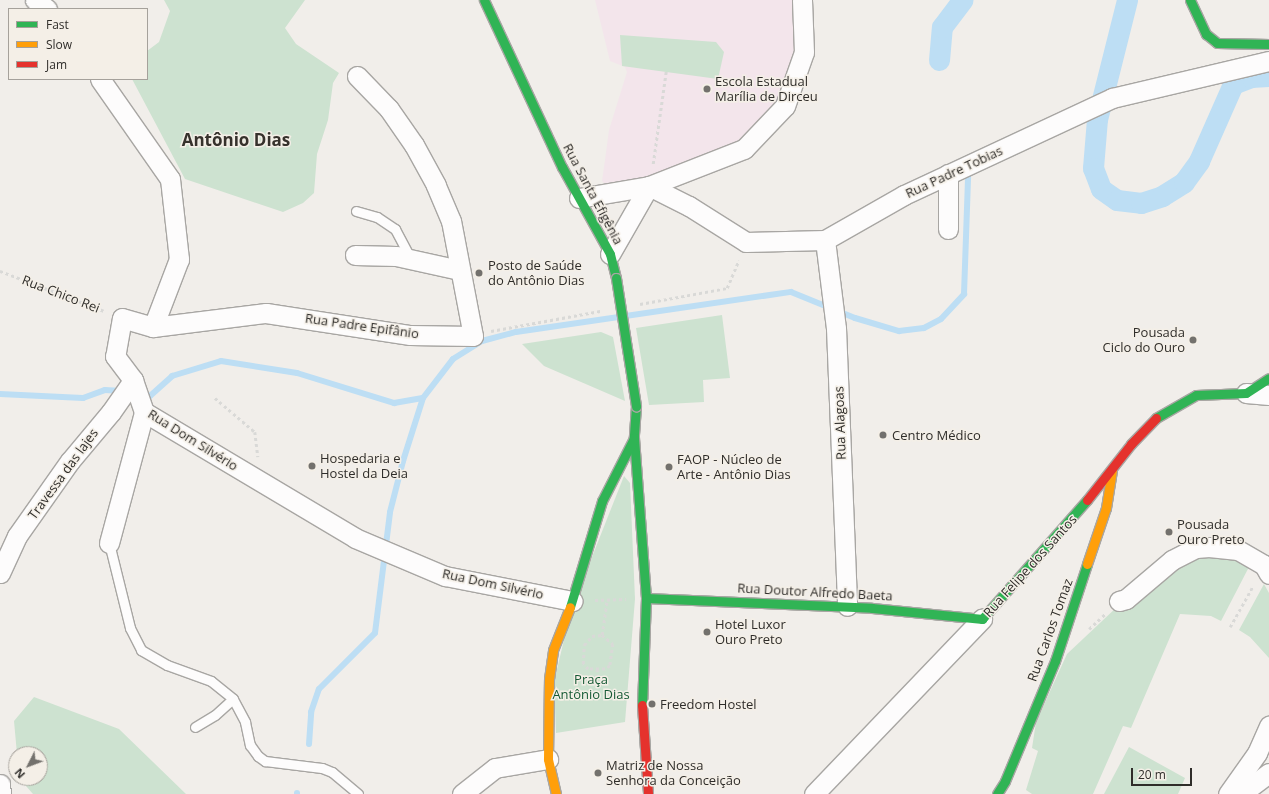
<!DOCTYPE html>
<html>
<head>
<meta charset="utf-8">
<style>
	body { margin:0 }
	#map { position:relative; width:1269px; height:794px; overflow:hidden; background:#f1eeea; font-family:"Open Sans",sans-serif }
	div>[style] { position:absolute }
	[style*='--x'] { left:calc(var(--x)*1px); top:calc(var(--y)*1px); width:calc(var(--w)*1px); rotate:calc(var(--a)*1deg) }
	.education>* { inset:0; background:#f3e5eb }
	.green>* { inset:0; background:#cde2d0 }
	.stream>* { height:6px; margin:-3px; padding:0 3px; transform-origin:3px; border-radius:3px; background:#bddef4 }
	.canal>* { height:21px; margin:-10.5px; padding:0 10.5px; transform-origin:10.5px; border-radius:10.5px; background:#bddef4 }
	.path>* { height:2.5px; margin-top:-1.25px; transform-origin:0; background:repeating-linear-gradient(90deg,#d9d9d7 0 3px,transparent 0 6px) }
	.roads { filter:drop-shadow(1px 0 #a8a6a3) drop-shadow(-1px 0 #a8a6a3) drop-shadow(0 1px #a8a6a3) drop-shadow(0 -1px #a8a6a3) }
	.lane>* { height:9px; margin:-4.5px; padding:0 4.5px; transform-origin:4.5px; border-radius:4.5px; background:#fdfcfc }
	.street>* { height:19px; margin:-9.5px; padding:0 9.5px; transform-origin:9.5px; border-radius:9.5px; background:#fdfcfc }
	.fast>* { height:9px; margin:-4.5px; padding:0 4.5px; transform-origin:4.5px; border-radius:4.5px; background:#30b455 }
	.slow>* { height:9px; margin:-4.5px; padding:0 4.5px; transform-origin:4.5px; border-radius:4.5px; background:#ff9f0a }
	.jam>* { height:9px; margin:-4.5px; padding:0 4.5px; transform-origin:4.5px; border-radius:4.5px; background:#e5322d }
	.bridges { filter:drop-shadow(1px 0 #a8a6a3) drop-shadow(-1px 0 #a8a6a3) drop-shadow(0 1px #a8a6a3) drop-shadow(0 -1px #a8a6a3) }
	.fast-bridge>* { height:9px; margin:-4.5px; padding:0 4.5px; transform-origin:4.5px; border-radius:4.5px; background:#30b455 }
	.dots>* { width:11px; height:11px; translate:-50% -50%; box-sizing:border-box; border:2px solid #f4efe7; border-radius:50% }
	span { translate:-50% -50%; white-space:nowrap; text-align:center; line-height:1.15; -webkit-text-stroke:3px #f4efe7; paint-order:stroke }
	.poi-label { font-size:13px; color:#2f2d2a }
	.left { translate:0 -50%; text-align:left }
	.right { translate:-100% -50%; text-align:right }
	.street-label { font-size:13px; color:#2f2d2a }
	.park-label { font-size:13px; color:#155a34 }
	.district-label { font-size:17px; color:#36322c; font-weight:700 }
	.legend { position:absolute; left:8px; top:8px; width:140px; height:72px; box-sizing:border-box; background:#f4efe7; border:1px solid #a5a19b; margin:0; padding:5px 7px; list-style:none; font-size:12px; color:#2f2d2a }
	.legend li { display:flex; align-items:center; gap:8px; height:20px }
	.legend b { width:20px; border:1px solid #a5a19b }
	.north { position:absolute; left:8px; top:746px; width:40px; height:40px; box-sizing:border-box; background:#f4efe7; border:1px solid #a5a19b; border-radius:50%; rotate:228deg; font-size:11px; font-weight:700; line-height:16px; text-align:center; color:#2f2d2a }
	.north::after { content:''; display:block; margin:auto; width:14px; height:18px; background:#73716d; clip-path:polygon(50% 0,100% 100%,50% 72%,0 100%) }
	.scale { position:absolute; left:1131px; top:768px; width:61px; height:18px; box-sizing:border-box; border:2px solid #2f2d2a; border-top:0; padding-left:5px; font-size:12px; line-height:14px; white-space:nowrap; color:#2f2d2a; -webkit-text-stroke:3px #f4efe7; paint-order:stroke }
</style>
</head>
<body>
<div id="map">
	<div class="education">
		<i style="clip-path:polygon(595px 0,801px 0,804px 52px,785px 106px,744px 149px,613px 192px,602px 181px,605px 160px,609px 130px,627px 72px,625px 67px,610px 61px)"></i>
	</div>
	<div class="green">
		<i style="clip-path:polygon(164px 0,305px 0,285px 28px,296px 44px,339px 73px,333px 83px,328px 120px,317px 154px,314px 193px,303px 203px,283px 212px,185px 179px,132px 79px,147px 79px,147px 51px,159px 42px,170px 11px)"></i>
		<i style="clip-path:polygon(620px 35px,716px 42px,724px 52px,718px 79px,622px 66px)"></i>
		<i style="clip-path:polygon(722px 315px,730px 378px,703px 380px,704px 402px,649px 405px,636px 328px)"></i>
		<i style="clip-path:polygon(601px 332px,613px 337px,625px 401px,544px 366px,522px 344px)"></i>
		<i style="clip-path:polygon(624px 476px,630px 483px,635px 599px,625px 722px,556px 733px,554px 682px,571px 610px)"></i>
		<i style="clip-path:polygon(1215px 555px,1231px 557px,1250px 565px,1221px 621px,1211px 616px,1180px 614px,1131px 728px,1123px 726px,1093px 794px,1032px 794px,1026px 790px,1038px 751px,1032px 748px,1036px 722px,1067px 654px,1118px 606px,1181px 561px)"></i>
		<i style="clip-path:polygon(1264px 584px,1269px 593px,1269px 658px,1250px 637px,1239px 630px)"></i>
		<i style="clip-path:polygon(34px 697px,119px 729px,186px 794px,33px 794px,19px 778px,40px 778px,40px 754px,17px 754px,14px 721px)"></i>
		<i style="clip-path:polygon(1129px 747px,1185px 778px,1178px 794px,1104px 794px)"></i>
	</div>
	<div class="stream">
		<i style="--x:0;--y:394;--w:83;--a:2.8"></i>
		<i style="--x:83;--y:398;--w:23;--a:-20"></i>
		<i style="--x:105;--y:390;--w:17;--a:3"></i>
		<i style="--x:141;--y:394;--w:9;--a:13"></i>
		<i style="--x:150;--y:396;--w:30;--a:-42"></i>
		<i style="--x:172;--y:376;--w:51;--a:-17"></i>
		<i style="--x:221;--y:361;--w:77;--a:9"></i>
		<i style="--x:297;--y:373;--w:102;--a:17.2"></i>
		<i style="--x:394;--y:403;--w:29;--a:-10"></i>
		<i style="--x:309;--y:744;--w:32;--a:-86"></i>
		<i style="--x:311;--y:712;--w:24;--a:-71"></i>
		<i style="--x:319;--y:689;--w:79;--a:-45"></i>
		<i style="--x:375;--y:633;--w:122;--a:-82.9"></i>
		<i style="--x:390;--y:512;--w:53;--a:-75.7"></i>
		<i style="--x:403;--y:461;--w:66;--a:-72.4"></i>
		<i style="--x:423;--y:398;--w:49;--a:-52.4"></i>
		<i style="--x:453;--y:359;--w:34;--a:-32"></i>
		<i style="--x:482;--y:341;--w:35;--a:-15"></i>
		<i style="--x:516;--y:332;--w:278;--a:-8.3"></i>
		<i style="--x:791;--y:292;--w:69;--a:22.1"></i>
		<i style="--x:855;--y:318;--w:46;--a:16.5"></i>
		<i style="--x:899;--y:331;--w:25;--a:-7"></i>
		<i style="--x:924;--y:328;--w:19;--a:-28"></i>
		<i style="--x:941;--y:319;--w:34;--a:-47"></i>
		<i style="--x:964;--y:294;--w:117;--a:-88"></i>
		<i style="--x:297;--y:794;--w:1;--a:-90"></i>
	</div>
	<div class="canal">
		<i style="--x:1127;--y:0;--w:123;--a:104.1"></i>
		<i style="--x:1097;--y:119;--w:49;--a:94.7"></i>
		<i style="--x:1093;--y:168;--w:22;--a:69"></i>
		<i style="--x:1101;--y:189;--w:19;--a:35"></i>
		<i style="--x:1117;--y:200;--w:24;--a:7"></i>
		<i style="--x:1141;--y:203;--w:22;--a:-18"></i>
		<i style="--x:1162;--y:196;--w:26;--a:-32"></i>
		<i style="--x:1184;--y:182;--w:26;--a:-54"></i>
		<i style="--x:1199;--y:161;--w:84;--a:-66.2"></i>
		<i style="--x:1233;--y:84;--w:19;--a:-21"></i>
		<i style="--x:1251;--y:77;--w:18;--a:-3"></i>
		<i style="--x:939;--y:60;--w:33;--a:-85"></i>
		<i style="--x:942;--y:27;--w:34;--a:-53"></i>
	</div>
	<div class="path">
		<i style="--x:653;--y:164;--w:94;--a:-82"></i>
		<i style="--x:0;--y:271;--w:111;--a:21"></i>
		<i style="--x:640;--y:304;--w:88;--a:-10.4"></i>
		<i style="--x:727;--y:288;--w:30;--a:-67"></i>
		<i style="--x:491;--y:331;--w:111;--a:-10.4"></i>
		<i style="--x:215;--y:398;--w:52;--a:40.4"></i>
		<i style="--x:255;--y:432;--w:25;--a:83"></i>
		<i style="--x:595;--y:600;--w:31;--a:-2"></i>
		<i style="--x:1230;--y:627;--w:47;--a:-60.7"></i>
		<i style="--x:1089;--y:629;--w:22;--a:-43"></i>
		<i style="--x:602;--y:635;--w:14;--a:39"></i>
		<i style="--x:613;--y:644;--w:22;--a:98"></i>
		<i style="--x:610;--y:666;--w:6;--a:149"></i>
		<i style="--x:605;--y:669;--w:17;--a:180"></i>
		<i style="--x:588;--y:669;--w:7;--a:-135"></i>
		<i style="--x:583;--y:664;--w:19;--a:-87"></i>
		<i style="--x:584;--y:645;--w:12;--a:-48"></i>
		<i style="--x:592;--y:636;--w:10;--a:-6"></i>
		<i style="--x:602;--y:635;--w:35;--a:-82"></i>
		<i style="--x:596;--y:684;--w:14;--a:-86"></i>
	</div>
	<div class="roads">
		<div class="lane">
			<i style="--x:356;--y:211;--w:22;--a:16"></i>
			<i style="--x:377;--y:217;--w:22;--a:34"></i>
			<i style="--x:395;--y:229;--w:34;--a:62"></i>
			<i style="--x:109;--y:543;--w:88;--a:76.1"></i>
			<i style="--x:130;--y:628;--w:25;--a:63"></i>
			<i style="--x:141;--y:650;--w:30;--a:30"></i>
			<i style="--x:167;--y:665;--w:47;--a:20"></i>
			<i style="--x:211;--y:681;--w:28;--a:39"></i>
			<i style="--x:233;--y:699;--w:26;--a:62"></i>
			<i style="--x:245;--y:722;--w:24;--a:78"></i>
			<i style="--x:250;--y:745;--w:14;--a:54"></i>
			<i style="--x:258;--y:756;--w:9;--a:36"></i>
			<i style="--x:265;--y:761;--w:57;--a:7"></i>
			<i style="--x:322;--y:768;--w:11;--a:22"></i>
			<i style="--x:332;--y:772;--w:34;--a:40"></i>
			<i style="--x:195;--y:727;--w:23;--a:-31"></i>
			<i style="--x:215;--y:715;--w:24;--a:-42"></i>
		</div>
		<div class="street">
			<i style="--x:35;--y:0;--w:15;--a:37"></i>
			<i style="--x:100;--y:79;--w:122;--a:55"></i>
			<i style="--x:170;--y:179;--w:81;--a:83.6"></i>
			<i style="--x:179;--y:259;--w:73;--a:110.9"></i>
			<i style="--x:153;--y:327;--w:32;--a:-164"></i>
			<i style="--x:122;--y:318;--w:39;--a:100"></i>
			<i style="--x:115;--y:356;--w:30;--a:53"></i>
			<i style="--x:133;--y:380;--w:34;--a:71"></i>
			<i style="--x:144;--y:412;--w:246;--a:30.8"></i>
			<i style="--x:355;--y:538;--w:98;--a:22.9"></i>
			<i style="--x:445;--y:576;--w:130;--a:11.1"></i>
			<i style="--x:579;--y:198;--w:71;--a:-9.7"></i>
			<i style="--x:649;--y:186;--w:102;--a:-21.3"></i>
			<i style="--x:744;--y:149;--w:59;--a:-46.4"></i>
			<i style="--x:785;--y:106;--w:57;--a:-70.6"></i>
			<i style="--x:804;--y:52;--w:52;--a:-92.2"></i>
			<i style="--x:948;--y:229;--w:55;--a:-90"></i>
			<i style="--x:825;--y:240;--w:89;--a:82.9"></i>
			<i style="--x:836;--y:328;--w:278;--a:87.7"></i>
			<i style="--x:610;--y:254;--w:78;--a:-60.2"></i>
			<i style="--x:649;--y:186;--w:45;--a:26.6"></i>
			<i style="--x:689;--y:206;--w:67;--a:32.3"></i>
			<i style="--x:746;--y:242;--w:79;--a:-1.5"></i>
			<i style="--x:825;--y:240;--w:91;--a:-29.7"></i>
			<i style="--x:904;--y:195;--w:230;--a:-25"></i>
			<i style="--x:1112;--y:98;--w:161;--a:-13.3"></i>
			<i style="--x:355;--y:255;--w:41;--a:1.4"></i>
			<i style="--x:396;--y:256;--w:65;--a:12.5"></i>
			<i style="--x:153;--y:327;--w:114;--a:-7.1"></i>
			<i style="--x:266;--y:313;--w:146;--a:8.7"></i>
			<i style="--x:410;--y:335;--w:63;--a:0.9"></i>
			<i style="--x:473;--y:336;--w:117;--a:-100.8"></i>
			<i style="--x:451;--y:221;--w:39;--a:-113"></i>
			<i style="--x:436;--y:185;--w:46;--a:-118.8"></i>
			<i style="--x:414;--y:145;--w:44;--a:-124.8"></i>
			<i style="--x:389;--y:109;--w:46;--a:-134.1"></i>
			<i style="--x:1246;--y:393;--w:23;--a:5"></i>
			<i style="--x:109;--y:543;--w:136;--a:-75"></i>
			<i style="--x:0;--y:573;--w:41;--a:-65.3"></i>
			<i style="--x:17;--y:536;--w:92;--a:-54.8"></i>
			<i style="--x:70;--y:461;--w:64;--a:-50.1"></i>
			<i style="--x:111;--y:412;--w:39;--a:-55"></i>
			<i style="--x:1119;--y:601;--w:7;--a:-16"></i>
			<i style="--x:1126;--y:599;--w:60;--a:-40.3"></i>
			<i style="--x:1172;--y:560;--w:27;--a:-27"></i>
			<i style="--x:1196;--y:548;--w:13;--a:-4"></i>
			<i style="--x:1209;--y:547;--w:29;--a:6"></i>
			<i style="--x:1238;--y:550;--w:30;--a:30"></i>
			<i style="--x:1264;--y:565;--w:10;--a:61"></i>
			<i style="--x:0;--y:784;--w:10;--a:84"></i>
			<i style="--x:462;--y:794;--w:42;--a:-38.2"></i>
			<i style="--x:495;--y:768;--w:54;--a:-9.6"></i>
			<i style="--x:814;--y:794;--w:243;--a:-46.2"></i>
			<i style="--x:1228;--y:794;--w:50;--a:-54.7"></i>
			<i style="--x:1257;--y:753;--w:30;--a:-66"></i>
			<i style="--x:1241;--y:794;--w:35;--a:-37"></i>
		</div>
		<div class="fast">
			<i style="--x:484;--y:0;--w:184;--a:65"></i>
			<i style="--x:562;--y:167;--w:99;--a:61.1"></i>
			<i style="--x:610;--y:254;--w:25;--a:76"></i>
			<i style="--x:1190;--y:0;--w:38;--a:65"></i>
			<i style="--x:1206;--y:34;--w:14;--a:39"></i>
			<i style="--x:1217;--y:43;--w:52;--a:1.1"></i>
			<i style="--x:636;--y:406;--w:32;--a:94"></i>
			<i style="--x:634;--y:438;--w:160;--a:85.7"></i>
			<i style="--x:646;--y:598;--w:107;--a:92.1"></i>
			<i style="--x:1156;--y:418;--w:46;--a:-29.9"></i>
			<i style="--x:1196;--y:395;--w:50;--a:-2.3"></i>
			<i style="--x:1246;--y:393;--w:27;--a:-33"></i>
			<i style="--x:646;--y:598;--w:226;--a:2.5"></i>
			<i style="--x:872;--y:608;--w:111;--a:5.7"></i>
			<i style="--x:982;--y:619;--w:159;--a:-48.6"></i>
			<i style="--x:570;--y:607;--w:111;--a:-73.2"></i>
			<i style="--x:602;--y:501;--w:71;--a:-63.1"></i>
			<i style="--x:997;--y:794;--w:15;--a:-58"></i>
			<i style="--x:1005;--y:781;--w:130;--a:-67.4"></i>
			<i style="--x:1055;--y:661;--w:102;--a:-71.7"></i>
		</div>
		<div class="slow">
			<i style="--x:1087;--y:564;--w:59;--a:-71.3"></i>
			<i style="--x:1106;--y:508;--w:38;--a:-81"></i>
			<i style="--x:556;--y:794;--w:36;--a:-103"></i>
			<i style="--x:548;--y:759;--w:80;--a:-89.3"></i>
			<i style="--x:549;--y:679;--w:29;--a:-82"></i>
			<i style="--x:553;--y:650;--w:46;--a:-68.4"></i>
		</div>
		<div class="jam">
			<i style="--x:1087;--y:500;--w:71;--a:-51.8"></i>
			<i style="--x:1131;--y:444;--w:36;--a:-46"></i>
			<i style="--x:642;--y:705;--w:89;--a:86.1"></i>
		</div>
	</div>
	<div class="bridges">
		<div class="fast-bridge">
			<i style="--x:616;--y:278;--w:130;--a:81.1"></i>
		</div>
	</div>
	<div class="dots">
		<i style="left:707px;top:89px;background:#73716d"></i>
		<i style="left:479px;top:273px;background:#73716d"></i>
		<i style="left:1193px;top:340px;background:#73716d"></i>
		<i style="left:883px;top:435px;background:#73716d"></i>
		<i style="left:312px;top:466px;background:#73716d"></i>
		<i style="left:669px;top:467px;background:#73716d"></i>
		<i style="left:1169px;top:532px;background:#73716d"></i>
		<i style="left:707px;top:632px;background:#73716d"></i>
		<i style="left:652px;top:704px;background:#73716d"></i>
		<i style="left:598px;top:773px;background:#73716d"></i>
	</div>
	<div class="poi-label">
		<span class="left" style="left:715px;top:89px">Escola Estadual<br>Marília de Dirceu</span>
		<span class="left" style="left:488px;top:273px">Posto de Saúde<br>do Antônio Dias</span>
		<span class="right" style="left:1185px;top:340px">Pousada<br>Ciclo do Ouro</span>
		<span class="left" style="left:892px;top:435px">Centro Médico</span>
		<span class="left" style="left:320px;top:466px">Hospedaria e<br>Hostel da Deia</span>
		<span class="left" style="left:677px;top:467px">FAOP - Núcleo de<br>Arte - Antônio Dias</span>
		<span class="left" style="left:1177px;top:532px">Pousada<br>Ouro Preto</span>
		<span class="left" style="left:715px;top:632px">Hotel Luxor<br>Ouro Preto</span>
		<span class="left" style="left:660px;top:704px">Freedom Hostel</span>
		<span class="left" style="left:606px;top:773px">Matriz de Nossa<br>Senhora da Conceição</span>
	</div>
	<div class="street-label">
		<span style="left:954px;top:172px;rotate:-25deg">Rua Padre Tobias</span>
		<span style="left:593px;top:194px;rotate:62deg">Rua Santa Efigênia</span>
		<span style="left:61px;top:294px;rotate:21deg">Rua Chico Rei</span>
		<span style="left:362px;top:326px;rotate:8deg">Rua Padre Epifânio</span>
		<span style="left:840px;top:423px;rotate:-92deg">Rua Alagoas</span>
		<span style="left:193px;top:440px;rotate:32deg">Rua Dom Silvério</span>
		<span style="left:63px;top:474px;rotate:-54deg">Travessa das lajes</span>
		<span style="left:1030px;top:566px;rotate:-48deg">Rua Felipe dos Santos</span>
		<span style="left:493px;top:584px;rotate:12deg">Rua Dom Silvério</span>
		<span style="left:815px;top:592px;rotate:3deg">Rua Doutor Alfredo Baeta</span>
		<span style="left:1050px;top:630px;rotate:-70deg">Rua Carlos Tomaz</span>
	</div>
	<div class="park-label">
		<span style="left:591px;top:687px">Praça<br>Antônio Dias</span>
	</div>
	<div class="district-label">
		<span style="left:236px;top:140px">Antônio Dias</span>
	</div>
	<ul class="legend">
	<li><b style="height:5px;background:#30b455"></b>Fast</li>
	<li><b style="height:5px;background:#ff9f0a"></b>Slow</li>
	<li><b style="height:5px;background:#e5322d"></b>Jam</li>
	</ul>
	<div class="north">N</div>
	<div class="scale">20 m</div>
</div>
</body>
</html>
